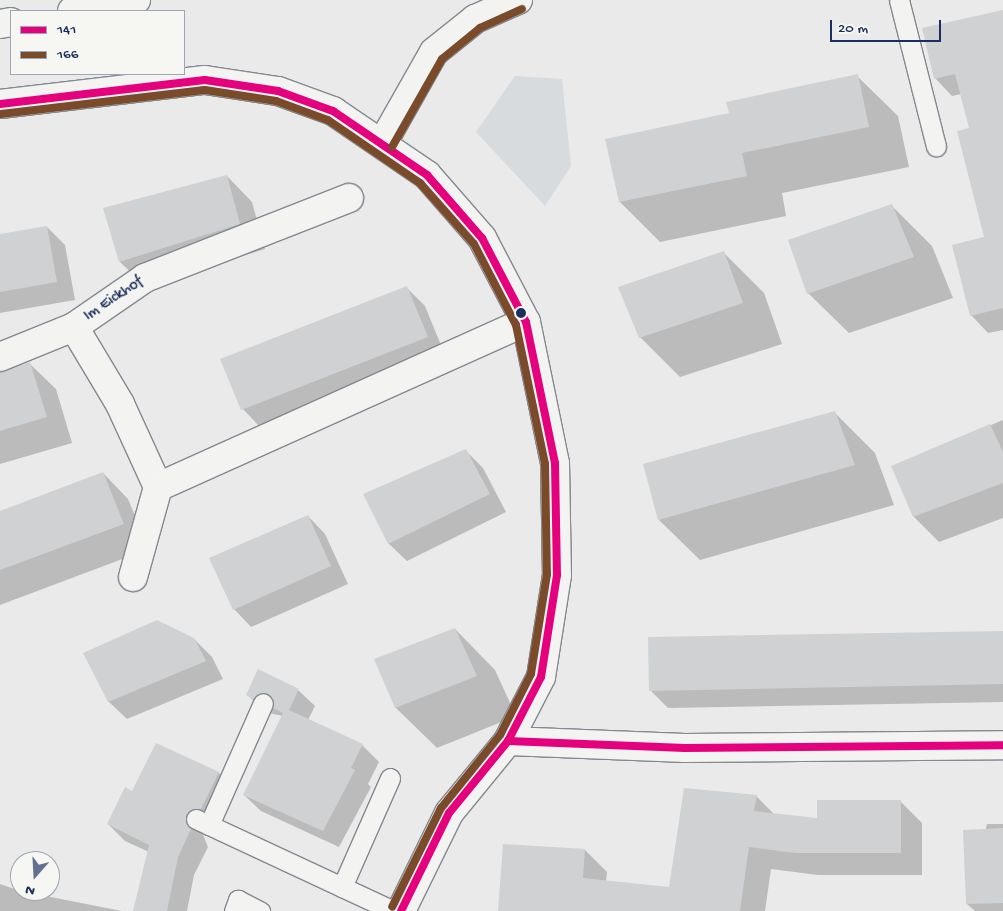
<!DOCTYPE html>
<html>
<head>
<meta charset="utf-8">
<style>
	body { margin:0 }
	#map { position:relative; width:1003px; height:911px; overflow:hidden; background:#e9eae9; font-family:"Gochi Hand",sans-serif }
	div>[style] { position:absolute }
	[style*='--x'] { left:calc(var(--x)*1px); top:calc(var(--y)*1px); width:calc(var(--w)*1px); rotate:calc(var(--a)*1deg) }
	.green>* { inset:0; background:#d8dbde }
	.shadow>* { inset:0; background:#0003 }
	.building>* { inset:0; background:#d0d1d3 }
	.roads { filter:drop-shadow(1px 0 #848890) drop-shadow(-1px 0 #848890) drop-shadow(0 1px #848890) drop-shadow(0 -1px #848890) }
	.lane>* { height:19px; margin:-9.5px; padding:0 9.5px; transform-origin:9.5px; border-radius:9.5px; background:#f3f3f2 }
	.street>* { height:28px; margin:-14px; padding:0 14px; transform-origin:14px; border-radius:14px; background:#f3f3f2 }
	.secondary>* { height:28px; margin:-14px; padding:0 14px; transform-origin:14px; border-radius:14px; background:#f3f3f2 }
	.bus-1>* { height:8px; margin:-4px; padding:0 4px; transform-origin:4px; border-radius:4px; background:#e5007d }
	.bus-2>* { height:8px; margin:-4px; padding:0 4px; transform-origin:4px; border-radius:4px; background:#7a4b2a }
	.dots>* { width:14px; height:14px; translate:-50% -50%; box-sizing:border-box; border:2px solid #f6f6f2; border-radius:50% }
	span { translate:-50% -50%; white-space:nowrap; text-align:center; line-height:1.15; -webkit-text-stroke:4px #f6f6f2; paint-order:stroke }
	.street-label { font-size:16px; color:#1b2f5e }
	.legend { position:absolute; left:10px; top:10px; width:175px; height:65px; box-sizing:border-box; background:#f6f6f2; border:1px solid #9ea6b7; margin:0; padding:6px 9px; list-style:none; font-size:15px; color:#1b2f5e }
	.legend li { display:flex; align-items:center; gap:10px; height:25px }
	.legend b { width:25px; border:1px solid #9ea6b7 }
	.north { position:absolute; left:10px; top:851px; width:50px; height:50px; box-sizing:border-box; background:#f6f6f2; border:1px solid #9ea6b7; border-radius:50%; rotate:199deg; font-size:14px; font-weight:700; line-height:20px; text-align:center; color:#1b2f5e }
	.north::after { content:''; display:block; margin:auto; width:18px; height:22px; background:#63708f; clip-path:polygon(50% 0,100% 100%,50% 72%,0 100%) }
	.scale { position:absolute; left:830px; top:20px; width:111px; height:22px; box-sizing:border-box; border:2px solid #1b2f5e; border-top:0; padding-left:6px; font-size:15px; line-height:18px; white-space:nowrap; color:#1b2f5e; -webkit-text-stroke:4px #f6f6f2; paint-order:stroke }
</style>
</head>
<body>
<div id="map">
	<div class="green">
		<i style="clip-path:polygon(515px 76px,562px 79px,571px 166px,545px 206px,476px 132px)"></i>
	</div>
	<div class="shadow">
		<i style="clip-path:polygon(1003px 12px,1003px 203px,971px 129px,961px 94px,952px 96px,935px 78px)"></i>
		<i style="clip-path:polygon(857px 76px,898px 116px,909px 167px,782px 193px,786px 216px,660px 242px,620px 202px,607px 140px,731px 114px)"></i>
		<i style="clip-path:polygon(227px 176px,252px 202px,265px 249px,146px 287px,120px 262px,105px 209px)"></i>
		<i style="clip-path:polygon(892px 206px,932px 246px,953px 298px,849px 333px,808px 293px)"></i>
		<i style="clip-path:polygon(47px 227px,65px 245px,75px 300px,0 313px,0 235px)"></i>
		<i style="clip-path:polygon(1003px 234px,1003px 330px,988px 333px,971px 315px)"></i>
		<i style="clip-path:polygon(724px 253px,764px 293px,782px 344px,680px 377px,640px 337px)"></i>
		<i style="clip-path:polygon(407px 288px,425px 306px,445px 355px,260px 427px,243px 409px)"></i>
		<i style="clip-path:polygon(30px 364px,56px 389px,72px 443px,0 464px,0 373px)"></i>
		<i style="clip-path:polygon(835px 413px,875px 453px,894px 505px,700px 560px,659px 520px)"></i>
		<i style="clip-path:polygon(1003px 420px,1003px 518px,939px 542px,914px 517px,893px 467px)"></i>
		<i style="clip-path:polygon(465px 450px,483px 468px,506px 512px,407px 561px,389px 544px,365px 495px)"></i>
		<i style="clip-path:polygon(103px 473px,128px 499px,149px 549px,0 605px,0 512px)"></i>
		<i style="clip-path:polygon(308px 516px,325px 534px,348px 584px,251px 627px,234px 609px)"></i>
		<i style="clip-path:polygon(455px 629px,495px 670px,516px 716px,437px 748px,396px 708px,375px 660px)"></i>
		<i style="clip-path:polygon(1003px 632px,1003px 702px,668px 708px,650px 690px)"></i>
		<i style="clip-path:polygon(194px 639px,212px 657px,223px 679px,127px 719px,109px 702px,85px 653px)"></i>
		<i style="clip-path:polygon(258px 671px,298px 690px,315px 706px,308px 720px,362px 745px,379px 762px,368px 784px,371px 787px,339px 847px,261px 811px,244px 795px,283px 716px,264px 712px,248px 695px)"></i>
		<i style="clip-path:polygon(156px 745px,219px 773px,236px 790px,218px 826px,202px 832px,208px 847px,194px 875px,187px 911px,134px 911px,149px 852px,125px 841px,108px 824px,133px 793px)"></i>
		<i style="clip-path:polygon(756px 796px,774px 814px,818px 819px,900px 801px,922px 823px,922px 875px,818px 875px,771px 869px,765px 911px,500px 911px,585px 850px,607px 872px,606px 881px,670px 888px)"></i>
		<i style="clip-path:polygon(987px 824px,1003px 824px,1003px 911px,975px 911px,967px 904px)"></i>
		<i style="clip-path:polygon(0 884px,20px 891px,122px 911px,0 911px)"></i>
	</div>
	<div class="building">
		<i style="clip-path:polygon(1003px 10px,1003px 308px,970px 316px,952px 245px,984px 237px,957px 131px,969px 128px,955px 74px,934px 79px,922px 28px)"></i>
		<i style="clip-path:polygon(858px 74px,869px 127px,742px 153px,747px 176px,619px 202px,605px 139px,729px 113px,726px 102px)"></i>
		<i style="clip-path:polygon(227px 175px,240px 224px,119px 262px,103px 208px)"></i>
		<i style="clip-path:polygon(892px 204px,914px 257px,807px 294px,788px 240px)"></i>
		<i style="clip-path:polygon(47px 226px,57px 282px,0 292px,0 234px)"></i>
		<i style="clip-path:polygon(724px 251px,743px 303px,639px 338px,618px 287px)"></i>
		<i style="clip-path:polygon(407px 286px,428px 337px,241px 410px,220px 359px)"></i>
		<i style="clip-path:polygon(30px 362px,47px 417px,0 431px,0 372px)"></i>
		<i style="clip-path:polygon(835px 411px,855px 465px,658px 520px,643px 464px)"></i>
		<i style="clip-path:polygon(990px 424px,1003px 452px,1003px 483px,913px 517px,891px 466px)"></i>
		<i style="clip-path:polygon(466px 449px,490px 494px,388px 544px,363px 494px)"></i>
		<i style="clip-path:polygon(103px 472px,124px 524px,0 570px,0 511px)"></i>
		<i style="clip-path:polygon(308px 515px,331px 566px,233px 610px,209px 558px)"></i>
		<i style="clip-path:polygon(157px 620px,194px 638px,206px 661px,108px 702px,83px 653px)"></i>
		<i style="clip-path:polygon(455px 628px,477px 676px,395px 708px,374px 659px)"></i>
		<i style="clip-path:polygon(1003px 631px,1003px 684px,649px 691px,648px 637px)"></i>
		<i style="clip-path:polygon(258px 669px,299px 689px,289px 710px,363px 744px,351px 768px,355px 770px,323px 831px,243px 795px,283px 713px,273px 708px,268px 693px,253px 699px,246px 695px)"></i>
		<i style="clip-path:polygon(156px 743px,219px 772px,201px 809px,186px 815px,191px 829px,178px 857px,167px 911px,133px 911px,149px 845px,107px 824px,125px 787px,132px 791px)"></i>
		<i style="clip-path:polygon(684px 788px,757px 795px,754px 811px,817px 818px,817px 800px,901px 800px,901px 853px,795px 853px,749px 847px,740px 911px,498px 911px,503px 844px,585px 849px,583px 878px,669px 887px)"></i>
		<i style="clip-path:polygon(1003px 828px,1003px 903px,966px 904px,963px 830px)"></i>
	</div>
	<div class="roads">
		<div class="lane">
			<i style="--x:899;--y:0;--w:151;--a:75.8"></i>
			<i style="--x:196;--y:819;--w:217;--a:25"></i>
			<i style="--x:209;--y:825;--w:133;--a:-66.1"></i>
			<i style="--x:342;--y:887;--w:119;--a:-66.2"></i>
			<i style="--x:234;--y:911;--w:12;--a:-70"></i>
			<i style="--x:238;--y:900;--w:25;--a:27"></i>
		</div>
		<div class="street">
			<i style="--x:72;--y:11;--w:65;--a:-9.8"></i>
			<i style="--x:0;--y:24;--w:11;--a:-10"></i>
			<i style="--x:349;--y:198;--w:219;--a:158.6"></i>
			<i style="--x:145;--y:278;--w:86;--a:145.4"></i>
			<i style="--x:74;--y:327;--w:90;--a:59.1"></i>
			<i style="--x:120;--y:404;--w:91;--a:65.4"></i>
			<i style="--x:158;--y:487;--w:403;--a:-24.2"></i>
			<i style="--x:0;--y:357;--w:80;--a:-22.1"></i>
			<i style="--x:133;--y:577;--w:93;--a:-74.5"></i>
		</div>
		<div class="secondary">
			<i style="--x:0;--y:104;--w:206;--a:-6.7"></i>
			<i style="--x:205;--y:80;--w:74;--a:8.6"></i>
			<i style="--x:278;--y:91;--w:59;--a:20"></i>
			<i style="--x:333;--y:111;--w:114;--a:34.2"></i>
			<i style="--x:427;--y:175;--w:84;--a:48.9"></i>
			<i style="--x:482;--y:238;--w:95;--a:62.4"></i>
			<i style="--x:526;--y:322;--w:144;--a:78.4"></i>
			<i style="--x:555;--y:463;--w:112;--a:89"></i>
			<i style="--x:557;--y:575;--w:103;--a:98.9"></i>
			<i style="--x:541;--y:677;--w:72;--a:117.3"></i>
			<i style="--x:508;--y:741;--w:93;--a:129.3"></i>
			<i style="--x:449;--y:813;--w:109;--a:116.1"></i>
			<i style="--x:383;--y:142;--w:103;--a:-60.5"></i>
			<i style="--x:434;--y:52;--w:53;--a:-38.8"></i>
			<i style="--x:475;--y:19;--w:47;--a:-23.8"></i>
			<i style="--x:508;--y:741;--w:177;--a:2.3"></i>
			<i style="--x:685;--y:748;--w:318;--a:-0.5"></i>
		</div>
	</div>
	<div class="bus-1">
		<i style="--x:0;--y:104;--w:206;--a:-6.7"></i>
		<i style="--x:205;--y:80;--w:74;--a:8.6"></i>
		<i style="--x:278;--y:91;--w:59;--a:20"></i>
		<i style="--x:333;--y:111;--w:114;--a:34.2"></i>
		<i style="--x:427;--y:175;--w:84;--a:48.9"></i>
		<i style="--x:482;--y:238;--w:95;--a:62.4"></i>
		<i style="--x:526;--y:322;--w:144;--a:78.4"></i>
		<i style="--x:555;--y:463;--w:112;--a:89"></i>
		<i style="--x:557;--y:575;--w:103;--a:98.9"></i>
		<i style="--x:541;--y:677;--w:72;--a:117.3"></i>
		<i style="--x:508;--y:741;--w:93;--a:129.3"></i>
		<i style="--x:449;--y:813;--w:109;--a:116.1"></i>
		<i style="--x:508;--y:741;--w:177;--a:2.3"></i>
		<i style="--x:685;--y:748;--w:318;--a:-0.5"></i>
	</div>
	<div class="bus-2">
		<i style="--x:1;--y:114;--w:205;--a:-6.7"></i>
		<i style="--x:205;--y:90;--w:72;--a:8.8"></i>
		<i style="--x:276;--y:101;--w:55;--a:20.1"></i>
		<i style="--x:328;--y:120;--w:112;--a:34.4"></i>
		<i style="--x:420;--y:183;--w:81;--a:48.5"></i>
		<i style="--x:474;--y:244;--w:91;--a:62.6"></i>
		<i style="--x:516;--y:325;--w:142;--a:78.2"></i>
		<i style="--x:545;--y:464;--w:110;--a:89"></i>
		<i style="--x:547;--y:574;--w:101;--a:99.1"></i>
		<i style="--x:531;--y:674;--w:68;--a:116.9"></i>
		<i style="--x:500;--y:735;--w:94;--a:128.9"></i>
		<i style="--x:441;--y:808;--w:110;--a:116.3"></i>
		<i style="--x:392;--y:147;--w:101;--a:-60.4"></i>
		<i style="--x:442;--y:59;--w:49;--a:-39.2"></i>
		<i style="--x:480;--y:28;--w:46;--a:-24.3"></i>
	</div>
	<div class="dots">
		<i style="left:521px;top:313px;background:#1b2f5e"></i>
	</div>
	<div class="street-label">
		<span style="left:114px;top:300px;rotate:-34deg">Im Eickhof</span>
	</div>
	<ul class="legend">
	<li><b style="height:6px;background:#e5007d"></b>141</li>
	<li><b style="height:6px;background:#7a4b2a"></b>166</li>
	</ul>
	<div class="north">N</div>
	<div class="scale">20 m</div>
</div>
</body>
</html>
